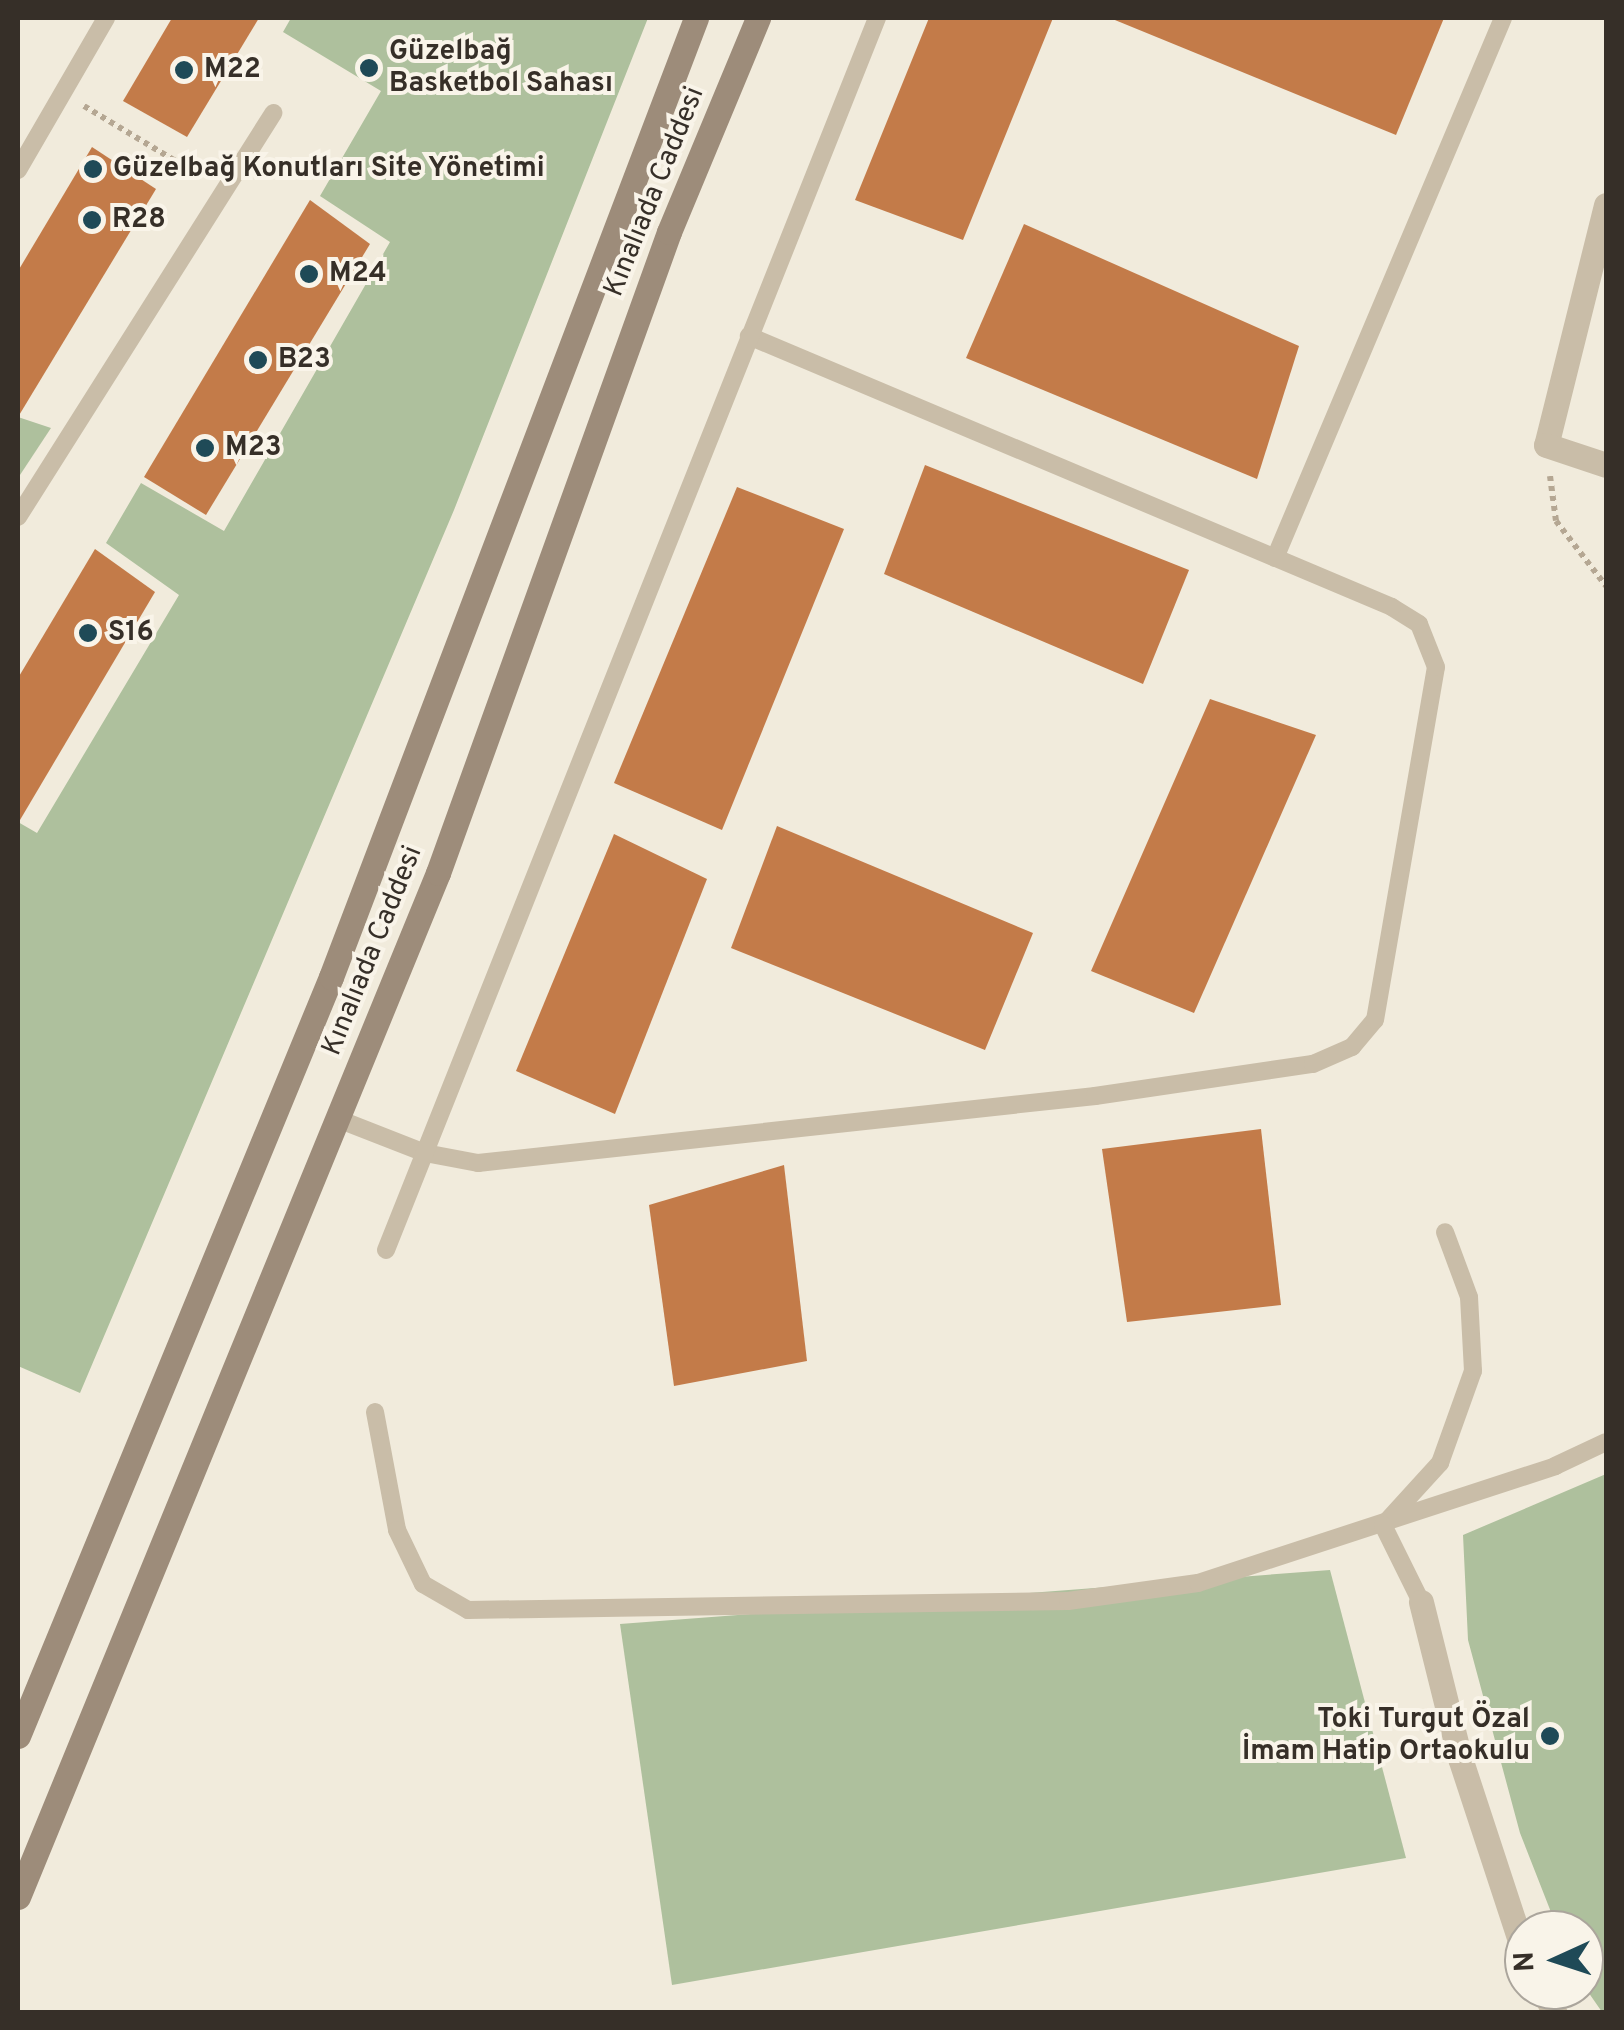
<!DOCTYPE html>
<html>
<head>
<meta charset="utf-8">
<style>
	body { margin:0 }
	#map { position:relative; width:1624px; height:2030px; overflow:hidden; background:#f1ebdc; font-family:Overpass,sans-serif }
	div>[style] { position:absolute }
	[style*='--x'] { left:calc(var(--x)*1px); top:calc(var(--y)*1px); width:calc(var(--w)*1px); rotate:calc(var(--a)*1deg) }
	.green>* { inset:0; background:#aec09d }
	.building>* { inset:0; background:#c37b49 }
	.path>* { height:6px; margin-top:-3px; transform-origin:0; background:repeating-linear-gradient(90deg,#b5a793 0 5px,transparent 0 10px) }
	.lane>* { height:18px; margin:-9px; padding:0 9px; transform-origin:9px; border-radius:9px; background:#c9bda8 }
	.street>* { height:25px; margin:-12.5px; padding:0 12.5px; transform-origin:12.5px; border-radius:12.5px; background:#c9bda8 }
	.secondary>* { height:25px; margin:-12.5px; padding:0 12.5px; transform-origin:12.5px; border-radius:12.5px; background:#9d8c7a }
	.dots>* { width:28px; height:28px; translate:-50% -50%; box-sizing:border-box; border:5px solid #f9f4e9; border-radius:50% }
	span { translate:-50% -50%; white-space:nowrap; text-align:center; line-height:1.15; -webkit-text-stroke:8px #f9f4e9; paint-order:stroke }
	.poi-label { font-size:28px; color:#362f28; font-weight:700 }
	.left { translate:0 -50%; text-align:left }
	.right { translate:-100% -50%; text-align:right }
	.street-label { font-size:28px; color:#362f28 }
	.frame { position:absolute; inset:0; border:20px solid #362f28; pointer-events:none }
	.north { position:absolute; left:1504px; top:1910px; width:100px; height:100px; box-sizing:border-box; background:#f9f4e9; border:2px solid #aba59c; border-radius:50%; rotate:267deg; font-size:28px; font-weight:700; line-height:40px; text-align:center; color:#362f28 }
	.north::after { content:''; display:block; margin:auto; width:35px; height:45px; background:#1f4a57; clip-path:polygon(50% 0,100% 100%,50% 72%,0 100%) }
</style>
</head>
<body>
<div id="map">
	<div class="green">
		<i style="clip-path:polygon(291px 18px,648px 18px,454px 510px,80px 1393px,18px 1366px,18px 822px,37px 833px,179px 595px,106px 543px,141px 483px,224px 531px,390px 242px,320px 196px,381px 91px,283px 32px)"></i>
		<i style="clip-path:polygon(18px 417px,51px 428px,18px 478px)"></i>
		<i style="clip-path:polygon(1606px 1474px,1606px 2012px,1602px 2012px,1584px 1986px,1584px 1930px,1558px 1930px,1520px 1833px,1468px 1640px,1463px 1535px)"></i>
		<i style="clip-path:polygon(1330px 1570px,1406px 1858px,672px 1985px,620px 1624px)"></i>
	</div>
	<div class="building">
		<i style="clip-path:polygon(172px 18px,259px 18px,187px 137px,123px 101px)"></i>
		<i style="clip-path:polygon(929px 18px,1053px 18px,963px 240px,855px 200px)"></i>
		<i style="clip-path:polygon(1110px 18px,1444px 18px,1396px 135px)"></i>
		<i style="clip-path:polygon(92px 147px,156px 189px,18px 417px,18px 271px)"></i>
		<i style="clip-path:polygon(310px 200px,370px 244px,206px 515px,144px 477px)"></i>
		<i style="clip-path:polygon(1024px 224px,1299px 346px,1257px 479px,966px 358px)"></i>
		<i style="clip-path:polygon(925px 465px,1189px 570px,1143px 684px,884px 574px)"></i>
		<i style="clip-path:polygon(737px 487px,844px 529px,722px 830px,614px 783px)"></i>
		<i style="clip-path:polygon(95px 549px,155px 592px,20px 820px,18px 678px)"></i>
		<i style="clip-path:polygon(1210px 699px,1316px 735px,1194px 1013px,1091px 971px)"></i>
		<i style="clip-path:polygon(777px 826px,1033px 933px,985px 1050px,731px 948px)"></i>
		<i style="clip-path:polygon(614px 834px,707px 879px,615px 1114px,516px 1071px)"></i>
		<i style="clip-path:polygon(1261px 1129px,1281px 1305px,1127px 1322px,1102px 1149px)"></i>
		<i style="clip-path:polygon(784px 1165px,807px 1361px,674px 1386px,649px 1205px)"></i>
	</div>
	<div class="path">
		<i style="--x:84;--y:106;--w:138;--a:31"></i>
		<i style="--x:1550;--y:476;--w:45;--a:82.4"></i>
		<i style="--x:1556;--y:521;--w:82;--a:52.4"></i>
	</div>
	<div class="lane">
		<i style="--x:18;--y:170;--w:176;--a:-59.9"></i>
		<i style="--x:18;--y:517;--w:478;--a:-57.7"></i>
		<i style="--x:1275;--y:558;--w:586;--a:-67.11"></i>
		<i style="--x:338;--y:1119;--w:93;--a:21.3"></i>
		<i style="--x:425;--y:1153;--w:54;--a:10.7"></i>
		<i style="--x:478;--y:1163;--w:621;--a:-6.2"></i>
		<i style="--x:1095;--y:1096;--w:220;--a:-8.4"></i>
		<i style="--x:1313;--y:1064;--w:43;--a:-23.6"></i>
		<i style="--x:1352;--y:1047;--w:35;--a:-50"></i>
		<i style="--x:1375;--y:1020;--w:358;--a:-80.2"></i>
		<i style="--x:1436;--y:667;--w:46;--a:-111.6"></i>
		<i style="--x:1419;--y:624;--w:32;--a:-148"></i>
		<i style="--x:1392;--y:607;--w:698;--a:-157.15"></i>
		<i style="--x:386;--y:1250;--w:1326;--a:-68.27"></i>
		<i style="--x:375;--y:1412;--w:120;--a:79.4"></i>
		<i style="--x:397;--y:1530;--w:60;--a:64.3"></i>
		<i style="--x:423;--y:1584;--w:52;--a:30"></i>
		<i style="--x:468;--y:1610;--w:600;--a:-0.86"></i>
		<i style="--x:1068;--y:1601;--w:131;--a:-7.9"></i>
		<i style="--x:1198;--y:1583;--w:376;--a:-18.1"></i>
		<i style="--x:1555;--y:1466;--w:56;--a:-25.2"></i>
		<i style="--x:1387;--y:1521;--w:79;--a:-47.6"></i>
		<i style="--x:1440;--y:1463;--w:98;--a:-70.3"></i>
		<i style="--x:1473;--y:1371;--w:74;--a:-93.1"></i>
		<i style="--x:1469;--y:1297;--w:69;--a:-110.3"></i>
		<i style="--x:1383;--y:1525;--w:86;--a:63.7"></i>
	</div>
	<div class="street">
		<i style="--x:1606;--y:205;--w:247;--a:104"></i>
		<i style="--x:1546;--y:445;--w:63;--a:18.4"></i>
		<i style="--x:1421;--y:1602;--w:161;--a:76"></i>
		<i style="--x:1460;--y:1758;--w:205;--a:71.8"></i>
		<i style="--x:1543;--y:1990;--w:25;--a:63"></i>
	</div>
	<div class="secondary">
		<i style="--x:18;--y:1736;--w:821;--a:-67.59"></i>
		<i style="--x:331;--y:977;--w:1026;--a:-69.16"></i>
		<i style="--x:18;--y:1897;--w:1107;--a:-67.7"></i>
		<i style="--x:438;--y:873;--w:681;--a:-70.18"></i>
		<i style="--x:669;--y:232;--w:232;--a:-67.4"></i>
	</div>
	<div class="dots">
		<i style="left:369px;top:68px;background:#1f4a57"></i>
		<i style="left:184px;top:70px;background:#1f4a57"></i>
		<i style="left:93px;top:169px;background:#1f4a57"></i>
		<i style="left:92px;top:220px;background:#1f4a57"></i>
		<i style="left:309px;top:274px;background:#1f4a57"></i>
		<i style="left:258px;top:360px;background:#1f4a57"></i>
		<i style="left:205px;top:448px;background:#1f4a57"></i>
		<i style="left:88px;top:633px;background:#1f4a57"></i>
		<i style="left:1550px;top:1736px;background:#1f4a57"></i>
	</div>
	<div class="poi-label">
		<span class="left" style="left:389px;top:68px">Güzelbağ<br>Basketbol Sahası</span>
		<span class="left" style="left:204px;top:70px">M22</span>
		<span class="left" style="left:113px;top:169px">Güzelbağ Konutları Site Yönetimi</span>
		<span class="left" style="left:112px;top:220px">R28</span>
		<span class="left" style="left:329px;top:274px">M24</span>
		<span class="left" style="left:278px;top:360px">B23</span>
		<span class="left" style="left:225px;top:448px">M23</span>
		<span class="left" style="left:108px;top:633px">S16</span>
		<span class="right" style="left:1530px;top:1736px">Toki Turgut Özal<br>İmam Hatip Ortaokulu</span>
	</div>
	<div class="street-label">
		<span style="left:655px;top:192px;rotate:-68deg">Kınalıada Caddesi</span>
		<span style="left:373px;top:951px;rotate:-68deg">Kınalıada Caddesi</span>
	</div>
	<div class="frame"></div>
	<div class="north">N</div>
</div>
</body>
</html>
